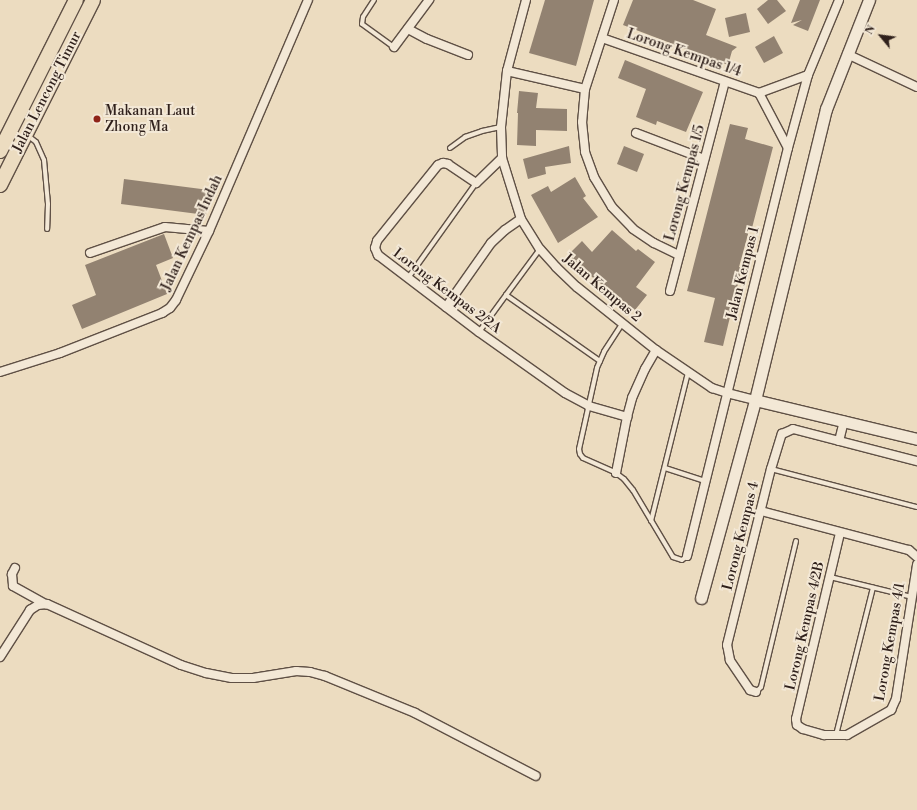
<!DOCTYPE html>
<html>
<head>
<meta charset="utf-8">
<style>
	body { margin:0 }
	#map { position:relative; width:917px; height:810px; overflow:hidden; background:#ecdcc0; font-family:"Libre Bodoni",serif }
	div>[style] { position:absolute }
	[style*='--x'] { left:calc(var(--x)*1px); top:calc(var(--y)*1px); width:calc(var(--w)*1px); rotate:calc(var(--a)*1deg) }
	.building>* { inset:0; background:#928271 }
	.roads { filter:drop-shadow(1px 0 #5f5045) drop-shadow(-1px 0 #5f5045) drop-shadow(0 1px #5f5045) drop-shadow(0 -1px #5f5045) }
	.lane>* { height:4px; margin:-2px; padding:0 2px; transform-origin:2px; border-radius:2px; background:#f3e8d6 }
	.street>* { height:8px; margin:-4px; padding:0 4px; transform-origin:4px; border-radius:4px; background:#f3e8d6 }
	.secondary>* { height:11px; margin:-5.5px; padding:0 5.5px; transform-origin:5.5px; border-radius:5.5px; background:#f3e8d6 }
	.highway>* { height:14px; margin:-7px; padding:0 7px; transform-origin:7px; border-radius:7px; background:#ecdcc0 }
	.dots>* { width:11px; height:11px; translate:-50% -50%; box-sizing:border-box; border:2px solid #f3e8d6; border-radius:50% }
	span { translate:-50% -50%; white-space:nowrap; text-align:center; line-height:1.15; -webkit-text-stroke:4px #f3e8d6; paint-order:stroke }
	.street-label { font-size:14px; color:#30211c }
	.poi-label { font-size:14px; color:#30211c }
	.left { translate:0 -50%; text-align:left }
	.north { position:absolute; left:861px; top:16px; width:40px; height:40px; -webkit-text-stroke:3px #f3e8d6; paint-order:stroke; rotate:299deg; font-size:11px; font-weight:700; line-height:16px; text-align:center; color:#30211c }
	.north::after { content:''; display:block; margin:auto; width:14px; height:18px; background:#30211c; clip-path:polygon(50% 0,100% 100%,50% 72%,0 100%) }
</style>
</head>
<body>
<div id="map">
	<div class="building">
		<i style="clip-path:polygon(545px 0,594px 0,576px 66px,529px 53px)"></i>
		<i style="clip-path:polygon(633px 0,693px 0,716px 9px,706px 35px,737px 47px,732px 51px,728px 65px,623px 25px)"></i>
		<i style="clip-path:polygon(768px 0,777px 0,786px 11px,768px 24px,757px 9px)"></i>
		<i style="clip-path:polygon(800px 0,820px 0,808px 31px,793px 25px,802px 20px,791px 23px)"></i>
		<i style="clip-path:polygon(746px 13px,750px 32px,729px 37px,725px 18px)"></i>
		<i style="clip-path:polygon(774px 36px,783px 53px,764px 63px,755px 47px)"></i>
		<i style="clip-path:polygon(625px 60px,703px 92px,686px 132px,657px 121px,656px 125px,636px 117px,646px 89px,618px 78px)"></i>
		<i style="clip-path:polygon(519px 91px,538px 93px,536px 108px,567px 109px,567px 131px,536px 130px,536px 146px,517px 145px,518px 113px,517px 113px)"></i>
		<i style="clip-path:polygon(730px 124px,748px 128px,745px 139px,773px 147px,752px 228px,750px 227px,739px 267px,742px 267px,723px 346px,704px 342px,715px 298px,687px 291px)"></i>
		<i style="clip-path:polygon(569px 146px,571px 163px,545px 167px,546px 174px,528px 179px,523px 159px)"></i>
		<i style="clip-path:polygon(624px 146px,644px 154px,637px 172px,617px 164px)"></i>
		<i style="clip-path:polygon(575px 177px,586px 196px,583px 198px,598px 217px,558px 243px,531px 195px,548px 186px,551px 192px)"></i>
		<i style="clip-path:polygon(124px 179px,209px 190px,206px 215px,121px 204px)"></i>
		<i style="clip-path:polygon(612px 230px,636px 251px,638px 249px,655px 262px,636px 287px,647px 295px,635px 310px,583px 270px,568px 255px,582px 241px,592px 252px)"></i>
		<i style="clip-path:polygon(164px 234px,173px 258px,156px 265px,167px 294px,82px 329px,72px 305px,96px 295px,85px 265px)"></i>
	</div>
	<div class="roads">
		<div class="lane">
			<i style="--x:374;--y:0;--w:20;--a:123"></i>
			<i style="--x:363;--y:17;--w:7;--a:98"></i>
			<i style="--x:362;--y:24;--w:39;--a:36"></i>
			<i style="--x:27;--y:135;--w:11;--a:38"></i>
			<i style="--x:36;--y:142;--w:20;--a:66"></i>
			<i style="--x:44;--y:160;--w:44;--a:84.8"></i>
			<i style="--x:48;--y:204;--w:25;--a:92"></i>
			<i style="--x:450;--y:148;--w:19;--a:-36"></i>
			<i style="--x:465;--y:137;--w:18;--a:-19"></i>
			<i style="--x:482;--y:131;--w:19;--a:-12"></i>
			<i style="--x:408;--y:278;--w:117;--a:-54.4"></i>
			<i style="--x:506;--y:295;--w:57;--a:-53.5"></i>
			<i style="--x:622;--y:324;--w:33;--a:123"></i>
			<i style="--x:604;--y:352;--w:17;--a:114"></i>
			<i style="--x:597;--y:368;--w:83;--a:102.5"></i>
			<i style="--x:579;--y:449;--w:5;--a:79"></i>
			<i style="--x:580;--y:454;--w:5;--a:53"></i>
			<i style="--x:583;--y:458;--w:36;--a:24"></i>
			<i style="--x:616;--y:473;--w:10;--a:37"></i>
			<i style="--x:624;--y:479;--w:14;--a:51"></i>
			<i style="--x:633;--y:490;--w:78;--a:59.2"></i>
			<i style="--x:673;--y:557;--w:9;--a:18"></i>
			<i style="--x:682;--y:560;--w:6;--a:-39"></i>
			<i style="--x:479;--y:332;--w:46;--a:-53.9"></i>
			<i style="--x:506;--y:295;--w:115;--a:35.1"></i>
			<i style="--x:665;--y:468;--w:42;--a:18"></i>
			<i style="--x:771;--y:469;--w:151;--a:14.6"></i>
			<i style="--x:651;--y:521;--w:153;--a:-76"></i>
			<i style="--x:830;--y:577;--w:84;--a:13.7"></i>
			<i style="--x:756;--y:692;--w:7;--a:-45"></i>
			<i style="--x:761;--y:687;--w:150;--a:-76.5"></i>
			<i style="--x:836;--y:735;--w:152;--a:-75.9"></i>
		</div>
		<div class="street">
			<i style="--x:526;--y:0;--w:73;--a:105"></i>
			<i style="--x:507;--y:71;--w:56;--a:96.1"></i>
			<i style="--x:501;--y:127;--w:31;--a:88"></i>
			<i style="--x:502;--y:158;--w:64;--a:72.7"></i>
			<i style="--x:521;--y:219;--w:36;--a:58"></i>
			<i style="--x:540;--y:249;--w:24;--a:48"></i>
			<i style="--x:556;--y:267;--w:29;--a:44"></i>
			<i style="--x:577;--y:287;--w:101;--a:38.6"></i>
			<i style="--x:656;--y:350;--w:68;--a:34.2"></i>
			<i style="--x:712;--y:388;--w:16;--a:18"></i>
			<i style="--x:727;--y:393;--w:29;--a:14"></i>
			<i style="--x:614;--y:0;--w:94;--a:108"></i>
			<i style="--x:585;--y:89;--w:33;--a:95"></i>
			<i style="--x:582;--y:122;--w:30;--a:84"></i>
			<i style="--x:585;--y:152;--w:27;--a:70"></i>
			<i style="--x:594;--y:177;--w:35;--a:59"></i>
			<i style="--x:612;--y:207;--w:30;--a:46"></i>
			<i style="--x:633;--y:229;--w:25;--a:34"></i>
			<i style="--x:654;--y:243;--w:28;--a:26"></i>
			<i style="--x:408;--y:29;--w:21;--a:28"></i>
			<i style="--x:427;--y:39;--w:44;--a:21.3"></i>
			<i style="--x:602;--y:38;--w:166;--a:19.3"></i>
			<i style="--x:759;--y:93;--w:52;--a:-20.2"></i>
			<i style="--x:394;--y:47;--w:59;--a:-53.3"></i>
			<i style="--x:847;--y:54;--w:77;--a:25.2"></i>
			<i style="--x:507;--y:71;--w:80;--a:13"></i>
			<i style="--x:759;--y:93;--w:62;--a:62.2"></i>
			<i style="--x:636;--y:133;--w:73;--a:20.9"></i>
			<i style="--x:502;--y:158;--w:36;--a:136"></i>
			<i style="--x:476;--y:183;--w:34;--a:-146"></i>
			<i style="--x:448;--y:164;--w:5;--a:-169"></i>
			<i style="--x:443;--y:163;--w:5;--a:158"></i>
			<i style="--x:438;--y:165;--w:97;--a:128.8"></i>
			<i style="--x:377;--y:241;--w:7;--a:106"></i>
			<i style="--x:375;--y:248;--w:8;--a:67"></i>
			<i style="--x:378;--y:255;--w:127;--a:37.3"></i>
			<i style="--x:479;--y:332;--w:105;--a:35.3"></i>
			<i style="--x:565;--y:393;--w:27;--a:28"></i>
			<i style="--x:589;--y:406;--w:40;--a:16"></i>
			<i style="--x:90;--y:253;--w:79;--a:-19.1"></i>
			<i style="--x:165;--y:227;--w:44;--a:5.2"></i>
			<i style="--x:670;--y:291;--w:216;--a:-75.3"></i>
			<i style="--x:446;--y:307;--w:78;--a:-54.9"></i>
			<i style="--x:491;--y:243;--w:19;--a:-43"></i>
			<i style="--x:505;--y:230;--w:19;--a:-35"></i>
			<i style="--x:0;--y:372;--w:63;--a:-17.6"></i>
			<i style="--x:60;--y:353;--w:110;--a:-21.4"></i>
			<i style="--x:162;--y:313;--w:9;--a:-32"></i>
			<i style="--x:170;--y:308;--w:10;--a:-53"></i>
			<i style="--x:176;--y:300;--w:76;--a:-64.4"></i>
			<i style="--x:209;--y:231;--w:251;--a:-66.8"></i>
			<i style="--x:839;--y:441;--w:21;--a:-76"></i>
			<i style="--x:616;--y:473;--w:57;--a:-78.9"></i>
			<i style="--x:627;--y:417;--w:20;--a:-75"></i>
			<i style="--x:632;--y:398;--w:32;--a:-66"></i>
			<i style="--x:645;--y:369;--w:22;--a:-60"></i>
			<i style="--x:761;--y:511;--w:153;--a:14.8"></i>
			<i style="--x:909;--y:550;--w:11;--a:41"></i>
			<i style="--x:840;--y:533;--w:191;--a:103.3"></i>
			<i style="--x:796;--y:719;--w:6;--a:81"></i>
			<i style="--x:797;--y:725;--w:7;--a:34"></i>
			<i style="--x:803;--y:729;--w:22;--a:16"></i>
			<i style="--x:824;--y:735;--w:23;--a:0"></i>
			<i style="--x:847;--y:735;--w:51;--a:-29.6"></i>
			<i style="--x:891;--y:710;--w:12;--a:-66"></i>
			<i style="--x:896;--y:699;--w:136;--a:-81.1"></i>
			<i style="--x:687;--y:556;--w:420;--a:-76.1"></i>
			<i style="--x:788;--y:148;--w:76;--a:-74.7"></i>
			<i style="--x:808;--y:75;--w:81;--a:-67.5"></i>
			<i style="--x:15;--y:568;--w:7;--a:117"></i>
			<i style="--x:12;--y:574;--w:12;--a:85"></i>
			<i style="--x:13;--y:586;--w:38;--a:29"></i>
			<i style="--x:0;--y:657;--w:56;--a:-57.4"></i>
			<i style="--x:30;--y:610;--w:9;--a:-32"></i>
			<i style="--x:38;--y:605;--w:9;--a:-6"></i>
			<i style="--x:47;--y:604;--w:147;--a:24.5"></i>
			<i style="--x:181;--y:665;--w:26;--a:18"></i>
			<i style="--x:206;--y:673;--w:26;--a:11"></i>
			<i style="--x:232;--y:678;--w:21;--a:0"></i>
			<i style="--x:253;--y:678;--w:44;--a:-9.2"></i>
			<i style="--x:296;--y:671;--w:14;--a:4"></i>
			<i style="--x:310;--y:672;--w:16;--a:15"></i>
			<i style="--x:325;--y:676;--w:97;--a:22.3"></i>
			<i style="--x:415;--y:713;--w:136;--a:27.5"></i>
			<i style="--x:756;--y:692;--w:6;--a:-162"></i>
			<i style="--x:750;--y:690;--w:36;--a:-124"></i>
			<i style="--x:730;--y:660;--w:15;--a:-101"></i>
			<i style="--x:727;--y:645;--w:181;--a:-76"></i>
			<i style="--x:771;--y:469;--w:37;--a:-73"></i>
			<i style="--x:782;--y:434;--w:12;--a:-24"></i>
			<i style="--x:793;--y:429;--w:128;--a:14.5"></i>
		</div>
		<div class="secondary">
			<i style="--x:755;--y:400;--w:167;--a:13.5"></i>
			<i style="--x:701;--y:598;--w:205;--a:-74.7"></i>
			<i style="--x:755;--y:400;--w:300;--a:-76.3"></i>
			<i style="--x:826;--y:109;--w:117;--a:-68.5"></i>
		</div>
		<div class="highway">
			<i style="--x:0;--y:151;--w:169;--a:-63.3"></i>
			<i style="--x:0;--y:185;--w:207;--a:-63.3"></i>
		</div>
	</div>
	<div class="dots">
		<i style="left:97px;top:119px;background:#8f2418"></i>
	</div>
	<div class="street-label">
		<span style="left:684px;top:53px;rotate:19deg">Lorong Kempas 1/4</span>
		<span style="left:47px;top:92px;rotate:-63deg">Jalan Lencong Timur</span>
		<span style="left:685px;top:183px;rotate:-75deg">Lorong Kempas 1/5</span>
		<span style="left:192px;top:233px;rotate:-65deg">Jalan Kempas Indah</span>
		<span style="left:743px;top:273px;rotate:-76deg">Jalan Kempas 1</span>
		<span style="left:602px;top:288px;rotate:40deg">Jalan Kempas 2</span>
		<span style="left:447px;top:291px;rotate:37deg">Lorong Kempas 2/2A</span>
		<span style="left:741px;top:536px;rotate:-76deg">Lorong Kempas 4</span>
		<span style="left:805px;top:626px;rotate:-77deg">Lorong Kempas 4/2B</span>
		<span style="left:890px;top:642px;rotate:-80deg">Lorong Kempas 4/1</span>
	</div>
	<div class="poi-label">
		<span class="left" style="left:105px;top:119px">Makanan Laut<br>Zhong Ma</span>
	</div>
	<div class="north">N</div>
</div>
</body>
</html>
